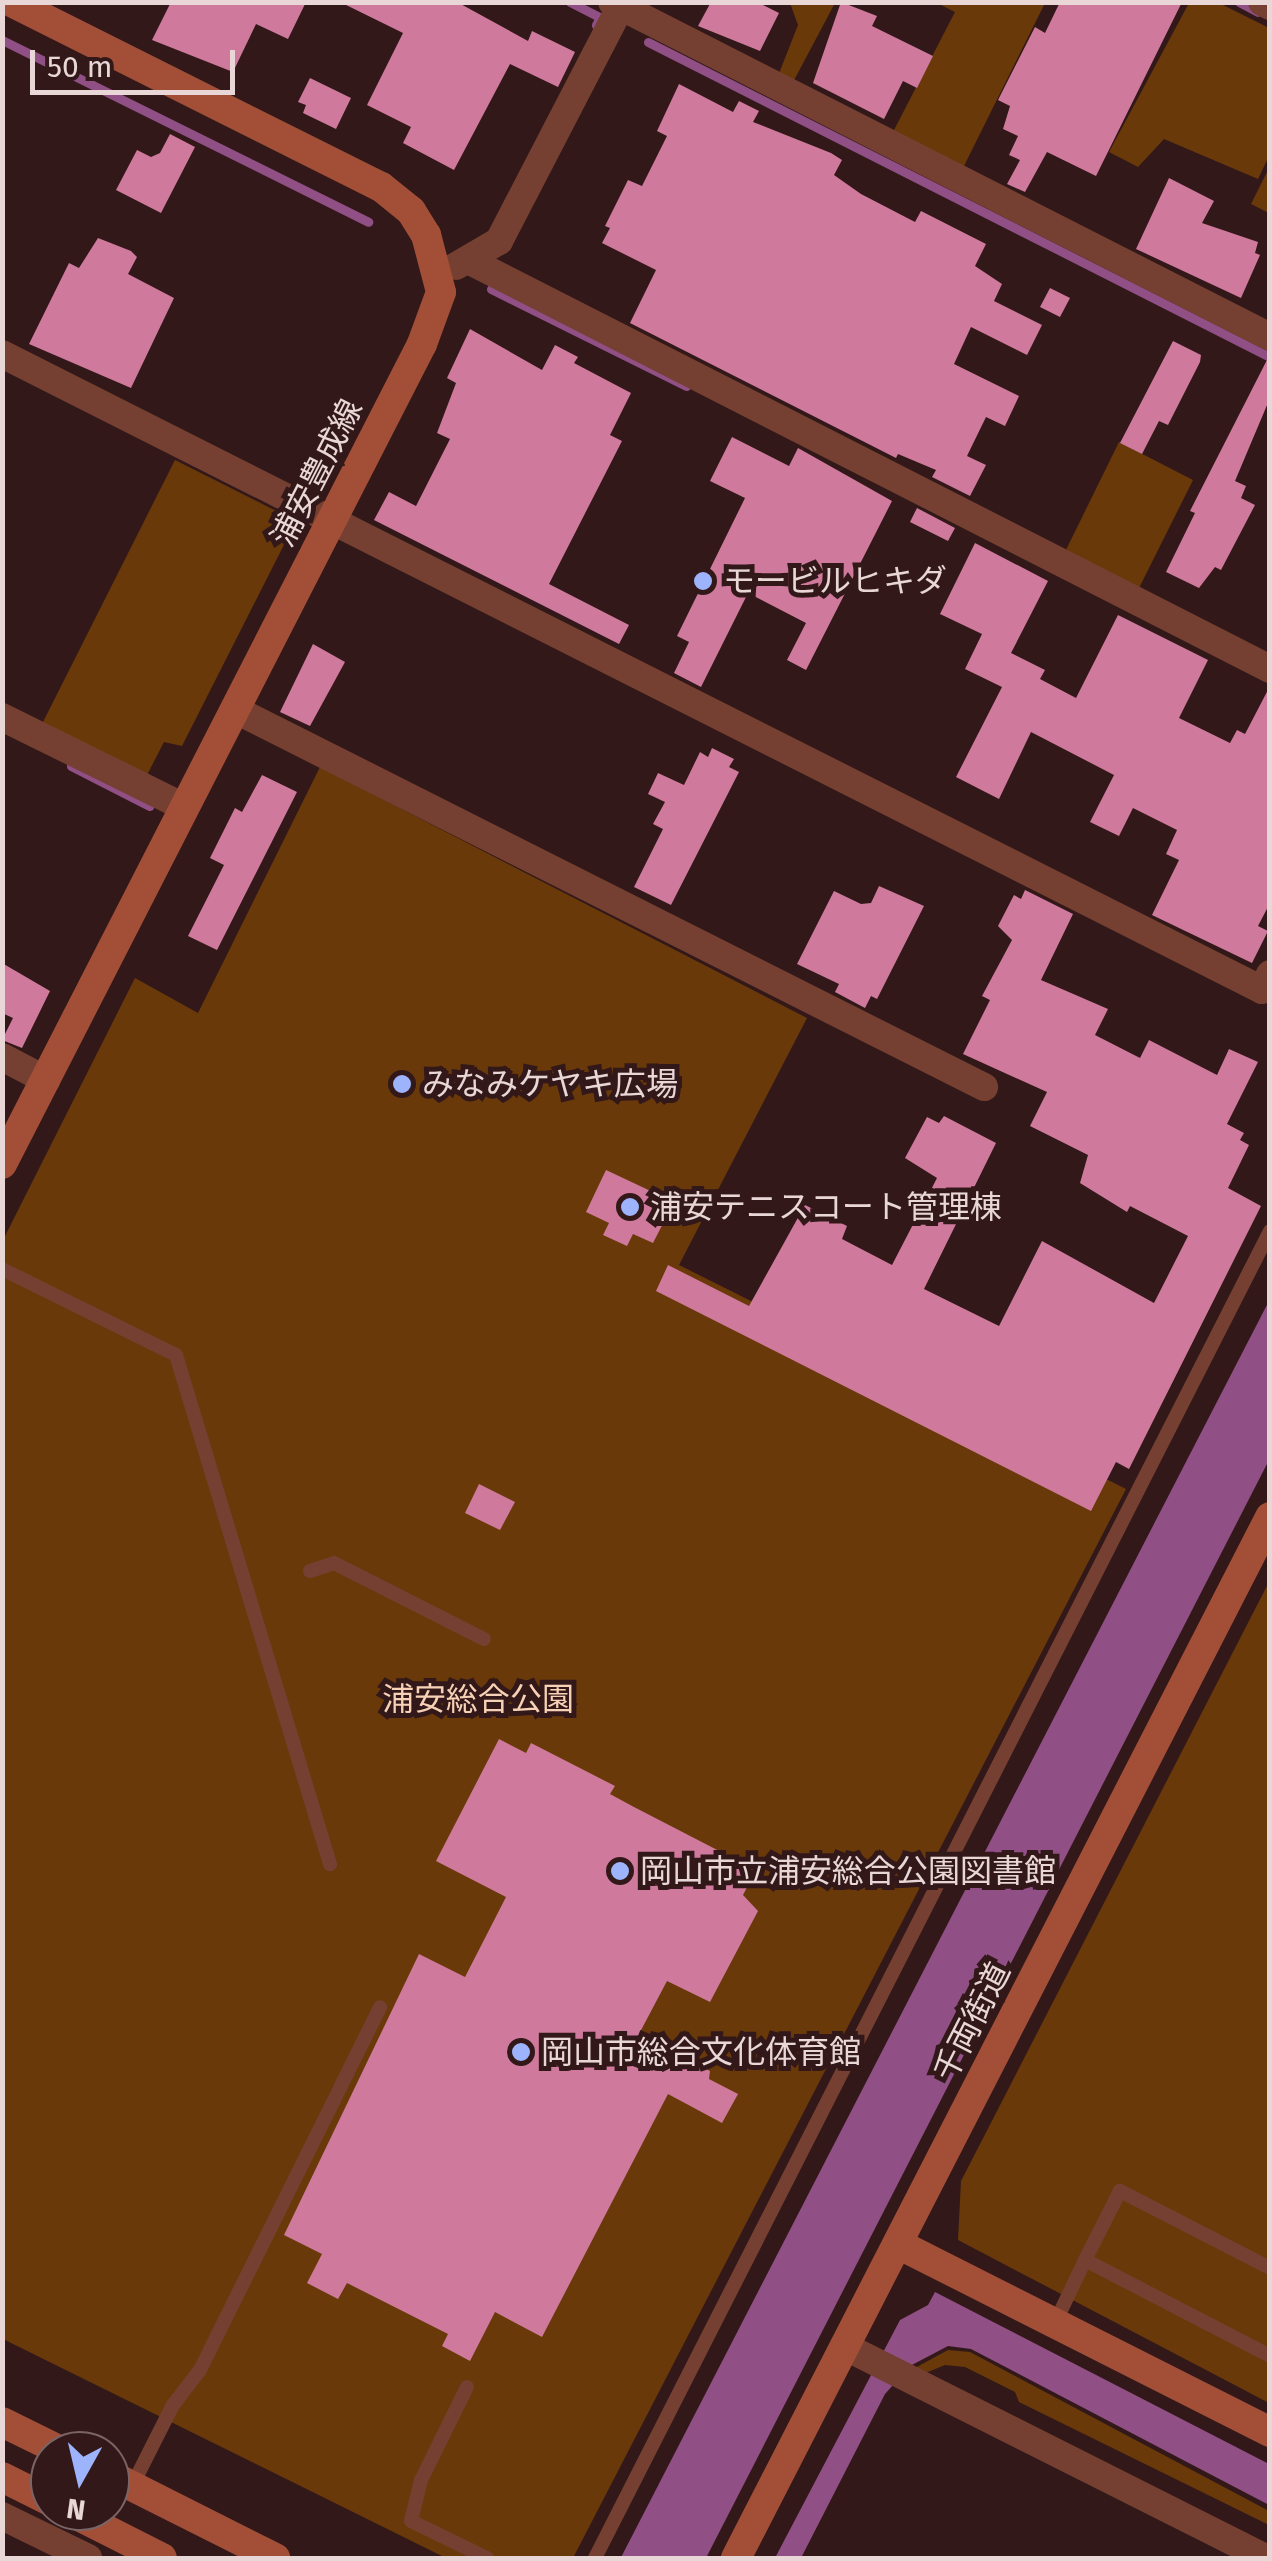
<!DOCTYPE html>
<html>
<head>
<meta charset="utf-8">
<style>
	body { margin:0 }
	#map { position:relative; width:1272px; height:2561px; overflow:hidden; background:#321819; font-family:"Fira Sans","Noto Sans JP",sans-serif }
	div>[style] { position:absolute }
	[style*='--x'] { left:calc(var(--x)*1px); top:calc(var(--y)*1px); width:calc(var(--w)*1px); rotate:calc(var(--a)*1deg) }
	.green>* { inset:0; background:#69390a }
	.water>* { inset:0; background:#904f85 }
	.stream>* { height:9px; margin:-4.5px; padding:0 4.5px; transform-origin:4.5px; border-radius:4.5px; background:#904f85 }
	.building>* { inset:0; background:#cf7a9c }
	.lane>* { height:14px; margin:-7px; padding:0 7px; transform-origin:7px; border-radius:7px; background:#754031 }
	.street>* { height:28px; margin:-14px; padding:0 14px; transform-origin:14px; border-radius:14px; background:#754031 }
	.secondary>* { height:30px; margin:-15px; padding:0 15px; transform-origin:15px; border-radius:15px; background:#a34f37 }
	.dots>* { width:28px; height:28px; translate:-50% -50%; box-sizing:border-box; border:5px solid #321819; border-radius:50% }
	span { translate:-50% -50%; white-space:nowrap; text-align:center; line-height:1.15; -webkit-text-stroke:10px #321819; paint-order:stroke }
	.street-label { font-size:32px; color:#e9d6d6 }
	.poi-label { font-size:32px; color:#e9d6d6 }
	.left { translate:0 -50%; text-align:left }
	.park-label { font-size:32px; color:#f7d1b5 }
	.frame { position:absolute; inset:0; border:5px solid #e9d6d6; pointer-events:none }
	.north { position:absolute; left:30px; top:2431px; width:100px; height:100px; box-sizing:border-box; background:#321819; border:2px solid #7b6465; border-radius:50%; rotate:188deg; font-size:28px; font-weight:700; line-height:40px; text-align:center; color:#e9d6d6 }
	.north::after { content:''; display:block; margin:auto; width:35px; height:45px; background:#9db4fd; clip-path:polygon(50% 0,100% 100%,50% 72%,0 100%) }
	.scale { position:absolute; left:30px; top:50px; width:205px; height:45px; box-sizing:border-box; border:5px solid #e9d6d6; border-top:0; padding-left:12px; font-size:30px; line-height:35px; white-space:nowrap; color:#e9d6d6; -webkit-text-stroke:8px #321819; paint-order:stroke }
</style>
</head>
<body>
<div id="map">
	<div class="green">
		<i style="clip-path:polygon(790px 3px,835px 3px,792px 84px,778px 76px,798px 25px)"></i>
		<i style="clip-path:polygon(937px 3px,1045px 3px,964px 166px,893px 132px,955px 12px)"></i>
		<i style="clip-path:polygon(1189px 3px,1219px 3px,1269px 28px,1269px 156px,1258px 179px,1164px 139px,1138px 167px,1109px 152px)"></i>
		<i style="clip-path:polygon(1269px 168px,1269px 213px,1251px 204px)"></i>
		<i style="clip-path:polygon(1119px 442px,1193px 480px,1137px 592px,1064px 554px)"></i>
		<i style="clip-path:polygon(175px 460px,296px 521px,182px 746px,164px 742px,146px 777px,42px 724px)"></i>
		<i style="clip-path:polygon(320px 767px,807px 1018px,679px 1265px,1126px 1489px,573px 2558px,446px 2558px,3px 2339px,2px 1242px,135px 978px,198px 1013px)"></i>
		<i style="clip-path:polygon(1269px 1582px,1269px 2403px,958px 2240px,961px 2181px)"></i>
		<i style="clip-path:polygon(948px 2350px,970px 2352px,1269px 2511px,1269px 2525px,1019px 2402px,1015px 2392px,965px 2367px,945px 2365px,923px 2374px,913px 2369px)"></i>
	</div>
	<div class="water">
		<i style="clip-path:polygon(1269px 1319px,1269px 1460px,706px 2558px,629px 2558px)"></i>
		<i style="clip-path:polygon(935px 2292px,1269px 2464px,1269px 2505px,971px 2349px,948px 2346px,910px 2366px,885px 2394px,801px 2558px,775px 2558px,900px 2320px,928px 2305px)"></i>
	</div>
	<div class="stream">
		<i style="--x:570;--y:2;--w:34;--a:27"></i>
		<i style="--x:600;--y:17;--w:9;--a:117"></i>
		<i style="--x:1239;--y:2;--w:21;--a:28"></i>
		<i style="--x:2;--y:40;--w:409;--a:26.4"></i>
		<i style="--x:648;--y:42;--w:697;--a:26.86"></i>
		<i style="--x:491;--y:289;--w:218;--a:26.4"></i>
		<i style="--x:71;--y:766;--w:88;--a:27.1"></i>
		<i style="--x:625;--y:2558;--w:1407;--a:-62.72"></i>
	</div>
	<div class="building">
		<i style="clip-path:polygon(171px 2px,306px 2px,288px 39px,256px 24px,233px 72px,152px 40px)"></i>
		<i style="clip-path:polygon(340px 2px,457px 2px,528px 41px,532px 31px,575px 52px,558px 87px,510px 64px,454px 170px,403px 143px,411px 127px,367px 105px,403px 33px)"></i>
		<i style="clip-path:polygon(711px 2px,757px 2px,779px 13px,760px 51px,698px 26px)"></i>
		<i style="clip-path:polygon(841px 2px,877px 16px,872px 26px,933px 56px,917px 88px,903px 81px,884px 119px,813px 83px)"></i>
		<i style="clip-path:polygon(1060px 2px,1182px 2px,1096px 176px,1047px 152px,1025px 192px,1007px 184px,1020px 160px,1009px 155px,1018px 136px,1003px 129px,1010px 106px,998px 100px,1035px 27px,1045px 33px)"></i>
		<i style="clip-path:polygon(310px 78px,351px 98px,336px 129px,303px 113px,306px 105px,298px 102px)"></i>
		<i style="clip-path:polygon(679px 84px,733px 112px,739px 101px,759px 111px,753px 122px,831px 153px,842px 160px,834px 175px,861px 194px,915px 222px,921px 211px,986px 244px,975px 266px,1002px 284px,994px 301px,1042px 325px,1027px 355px,971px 327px,954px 364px,1019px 396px,1005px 426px,986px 417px,967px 456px,986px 465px,970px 496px,932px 477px,936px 470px,898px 454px,896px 458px,630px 323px,656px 270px,602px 243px,610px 228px,605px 226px,628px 180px,642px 186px,667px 136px,657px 131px)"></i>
		<i style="clip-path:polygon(170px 134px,195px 147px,161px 213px,116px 190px,137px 150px,151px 157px,160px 153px)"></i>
		<i style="clip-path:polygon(1169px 178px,1214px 201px,1202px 223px,1258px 242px,1255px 253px,1260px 255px,1241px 298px,1136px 249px)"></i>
		<i style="clip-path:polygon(98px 238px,131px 251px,137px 257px,128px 274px,174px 298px,131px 388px,29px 344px,69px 263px,79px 268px)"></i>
		<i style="clip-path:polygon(1050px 288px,1070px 298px,1060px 317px,1040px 307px)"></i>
		<i style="clip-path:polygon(470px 329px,542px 370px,555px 345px,578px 357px,574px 363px,631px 393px,610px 435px,622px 441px,549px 584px,629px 625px,619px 644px,374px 520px,389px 492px,416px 506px,450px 439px,437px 433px,456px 383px,447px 378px)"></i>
		<i style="clip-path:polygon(1173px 341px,1201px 355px,1200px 362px,1168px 425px,1159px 421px,1142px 454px,1120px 443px)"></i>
		<i style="clip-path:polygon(1270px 354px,1270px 398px,1235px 481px,1246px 486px,1241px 498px,1255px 505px,1221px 570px,1215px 567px,1199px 588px,1166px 572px,1195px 513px,1190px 511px)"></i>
		<i style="clip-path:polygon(732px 437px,789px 466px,798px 448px,892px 501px,806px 670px,787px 660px,806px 623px,748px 593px,701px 687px,674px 673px,689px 642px,677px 636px,745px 498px,710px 481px)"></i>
		<i style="clip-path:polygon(917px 508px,955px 528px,948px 541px,910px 522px)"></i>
		<i style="clip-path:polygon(975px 543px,1048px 581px,1011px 653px,1045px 670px,1040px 679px,1076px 698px,1118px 615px,1208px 660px,1179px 718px,1230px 743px,1237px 730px,1245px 734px,1270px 686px,1270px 903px,1258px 926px,1268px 931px,1252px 963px,1152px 915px,1179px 860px,1166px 854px,1177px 830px,1133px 808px,1119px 836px,1090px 822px,1114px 775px,1031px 732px,999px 799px,956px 777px,1002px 687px,965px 669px,982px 634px,940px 614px)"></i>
		<i style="clip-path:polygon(313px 644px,345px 662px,310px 726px,280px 712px)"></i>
		<i style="clip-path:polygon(712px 748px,734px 759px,729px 767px,739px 772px,671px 905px,634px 887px,663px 829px,653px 824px,665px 802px,648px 794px,658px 773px,684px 785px,700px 752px,708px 757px)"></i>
		<i style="clip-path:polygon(262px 775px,297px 792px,217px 950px,188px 936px,224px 865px,210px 858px,235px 808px,242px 812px)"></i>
		<i style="clip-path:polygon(879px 886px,924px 906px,877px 999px,871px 996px,865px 1008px,835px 992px,839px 984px,797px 964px,834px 891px,861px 904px,871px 903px)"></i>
		<i style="clip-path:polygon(1025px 890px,1073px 914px,1041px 980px,1108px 1009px,1095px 1035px,1140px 1058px,1149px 1040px,1217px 1075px,1229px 1049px,1258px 1062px,1227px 1124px,1244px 1133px,1240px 1140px,1249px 1145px,1228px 1188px,1261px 1206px,1129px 1469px,1116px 1462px,1091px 1511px,656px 1291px,668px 1265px,749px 1306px,805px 1205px,847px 1226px,842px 1239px,892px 1265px,937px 1178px,905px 1158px,927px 1117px,939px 1123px,944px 1116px,996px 1143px,924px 1289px,999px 1326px,1042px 1241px,1154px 1303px,1188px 1236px,1130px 1206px,1127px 1212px,1080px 1183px,1088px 1155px,1030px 1126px,1047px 1092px,963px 1054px,990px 1000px,982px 996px,1012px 940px,998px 926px,1014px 895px,1021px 899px)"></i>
		<i style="clip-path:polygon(2px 963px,50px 991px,22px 1048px,2px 1040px,13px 1018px,2px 1013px)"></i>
		<i style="clip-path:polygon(606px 1170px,674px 1202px,653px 1243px,633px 1234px,627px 1246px,603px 1235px,609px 1223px,586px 1212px)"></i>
		<i style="clip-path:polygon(479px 1484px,515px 1502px,500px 1530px,465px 1513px)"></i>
		<i style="clip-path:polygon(499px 1739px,526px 1753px,531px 1743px,615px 1786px,610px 1794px,634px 1807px,756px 1870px,743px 1895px,758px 1911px,710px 2002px,667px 1981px,639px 2034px,710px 2071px,709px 2079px,738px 2094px,722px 2123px,668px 2094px,542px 2337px,495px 2312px,470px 2361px,442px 2346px,448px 2334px,347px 2283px,338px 2299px,307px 2283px,322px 2254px,284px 2235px,419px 1954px,465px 1977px,506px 1897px,436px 1861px)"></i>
	</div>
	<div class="lane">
		<i style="--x:2;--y:1269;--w:194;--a:26.3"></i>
		<i style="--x:176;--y:1355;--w:532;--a:73.17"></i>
		<i style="--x:310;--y:1571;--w:25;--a:-18"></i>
		<i style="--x:334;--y:1563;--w:168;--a:26.9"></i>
		<i style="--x:1270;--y:2268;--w:169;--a:-152.8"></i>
		<i style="--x:1120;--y:2191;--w:77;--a:116.9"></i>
		<i style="--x:1085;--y:2260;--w:208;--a:27.4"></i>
		<i style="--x:1055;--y:2323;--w:70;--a:-64.5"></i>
		<i style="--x:467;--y:2387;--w:104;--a:116.3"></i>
		<i style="--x:421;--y:2480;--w:42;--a:103.7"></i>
		<i style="--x:411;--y:2521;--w:85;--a:26"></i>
		<i style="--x:132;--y:2486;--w:91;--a:-63.2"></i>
		<i style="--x:173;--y:2405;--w:44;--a:-52.4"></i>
		<i style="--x:200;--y:2370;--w:405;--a:-63.6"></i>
		<i style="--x:595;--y:2558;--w:1489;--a:-63.04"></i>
	</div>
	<div class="street">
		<i style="--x:612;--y:2;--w:738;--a:26.98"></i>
		<i style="--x:1262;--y:2;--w:9;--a:27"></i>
		<i style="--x:470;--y:261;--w:898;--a:27.02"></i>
		<i style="--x:456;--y:266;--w:50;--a:-30.2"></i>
		<i style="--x:499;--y:241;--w:269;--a:-62.6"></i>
		<i style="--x:2;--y:354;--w:1411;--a:26.78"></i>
		<i style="--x:1262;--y:990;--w:18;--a:-63"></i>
		<i style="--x:234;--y:709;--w:840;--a:26.75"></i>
		<i style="--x:2;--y:717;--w:203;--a:26.3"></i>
		<i style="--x:2;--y:1057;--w:50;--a:27.6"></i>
		<i style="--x:844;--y:2346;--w:472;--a:26.7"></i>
		<i style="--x:2;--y:2516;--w:96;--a:26"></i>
	</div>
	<div class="secondary">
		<i style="--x:2;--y:1164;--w:921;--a:-62.88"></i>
		<i style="--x:422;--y:344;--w:55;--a:-69.9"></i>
		<i style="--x:441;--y:292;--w:59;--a:-104.7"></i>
		<i style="--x:426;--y:235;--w:28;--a:-122"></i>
		<i style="--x:411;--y:211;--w:38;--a:-141"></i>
		<i style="--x:381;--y:187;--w:413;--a:-153.4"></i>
		<i style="--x:898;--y:2244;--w:417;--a:26.8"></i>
		<i style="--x:2;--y:2422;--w:66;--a:26.2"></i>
		<i style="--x:110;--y:2475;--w:185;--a:26.7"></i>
		<i style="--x:2;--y:2477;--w:54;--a:26.6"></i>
		<i style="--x:69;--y:2511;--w:104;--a:26.8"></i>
		<i style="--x:736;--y:2558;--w:1170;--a:-62.84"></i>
	</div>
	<div class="dots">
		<i style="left:703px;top:581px;background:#9db4fd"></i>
		<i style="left:402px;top:1084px;background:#9db4fd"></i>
		<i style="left:630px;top:1207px;background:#9db4fd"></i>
		<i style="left:620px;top:1871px;background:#9db4fd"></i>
		<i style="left:521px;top:2052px;background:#9db4fd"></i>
	</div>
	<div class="street-label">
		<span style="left:317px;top:473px;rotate:-63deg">浦安豊成線</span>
		<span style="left:972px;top:2022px;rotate:-63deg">千両街道</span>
	</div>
	<div class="poi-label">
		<span class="left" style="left:723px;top:581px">モービルヒキダ</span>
		<span class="left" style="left:422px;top:1084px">みなみケヤキ広場</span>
		<span class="left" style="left:650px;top:1207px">浦安テニスコート管理棟</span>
		<span class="left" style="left:640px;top:1871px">岡山市立浦安総合公園図書館</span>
		<span class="left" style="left:541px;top:2052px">岡山市総合文化体育館</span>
	</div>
	<div class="park-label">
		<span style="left:478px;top:1699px">浦安総合公園</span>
	</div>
	<div class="frame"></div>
	<div class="north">N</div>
	<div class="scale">50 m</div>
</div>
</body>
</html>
